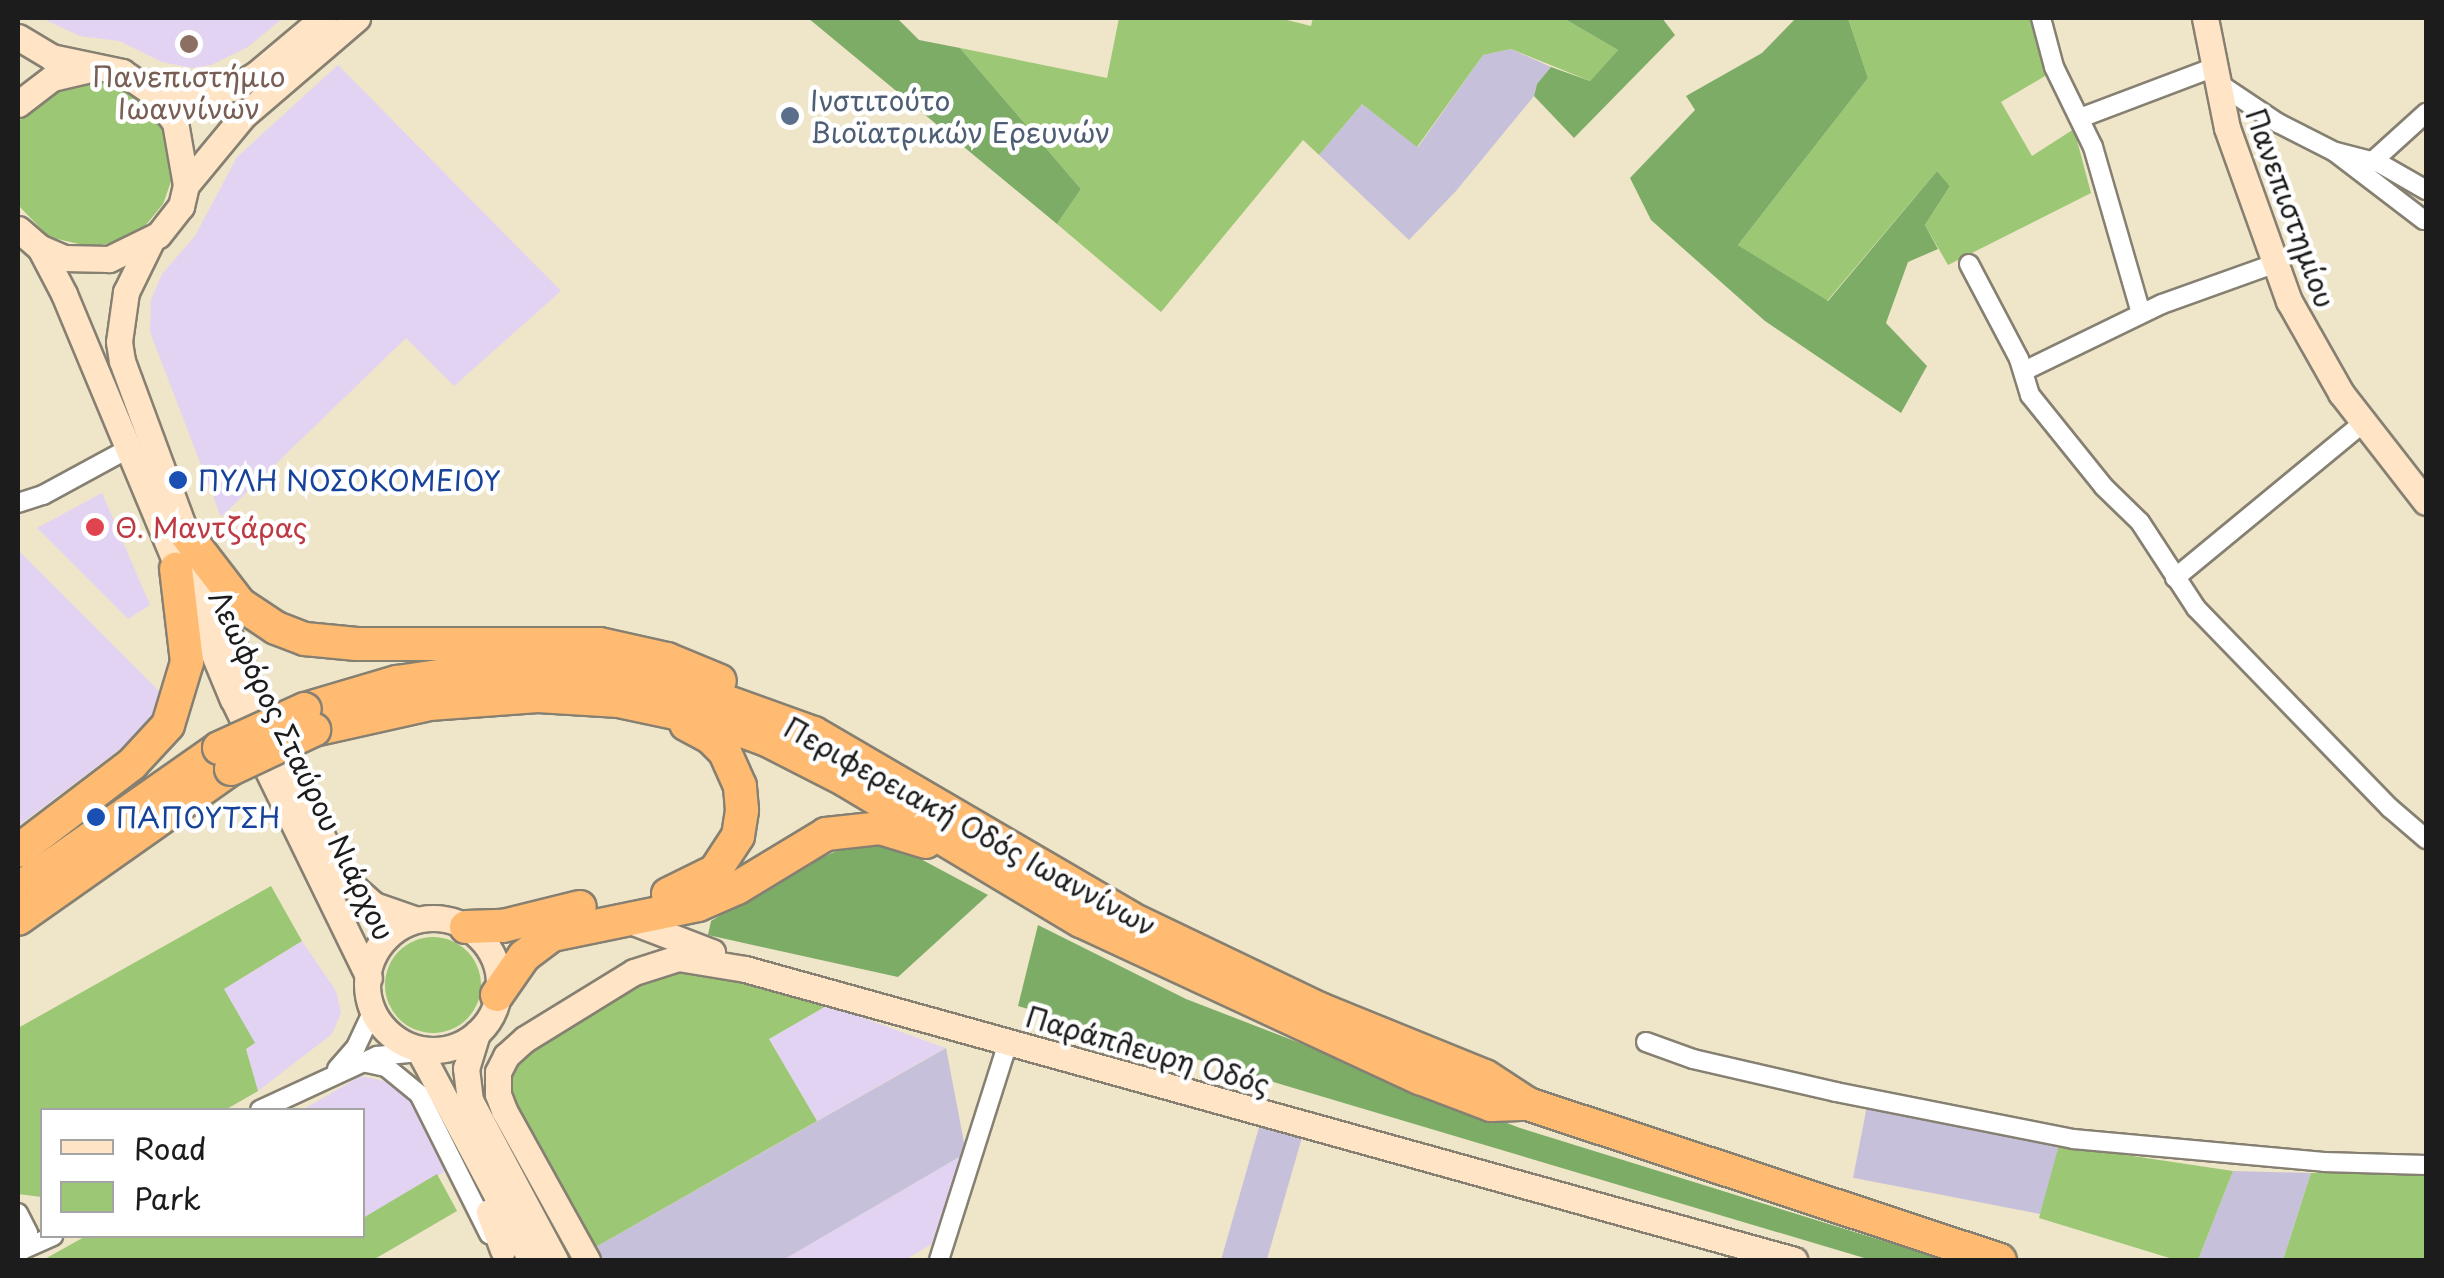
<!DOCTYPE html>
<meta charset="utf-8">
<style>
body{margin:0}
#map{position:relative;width:2444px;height:1278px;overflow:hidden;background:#efe5c9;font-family:"Playpen Sans",sans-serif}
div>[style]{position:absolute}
.built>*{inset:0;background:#e3d3f2}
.industrial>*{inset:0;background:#c6c0da;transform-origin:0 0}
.green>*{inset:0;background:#9cc774}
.round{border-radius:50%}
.forest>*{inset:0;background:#7dac66}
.roads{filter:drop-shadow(2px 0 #868072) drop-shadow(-2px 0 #868072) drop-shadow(0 2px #868072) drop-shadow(0 -2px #868072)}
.street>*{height:18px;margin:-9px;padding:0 9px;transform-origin:9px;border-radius:9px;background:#fff}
.secondary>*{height:25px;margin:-12.5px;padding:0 12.5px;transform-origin:12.5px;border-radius:12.5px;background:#ffe4c6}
.secondary>.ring{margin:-12.5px;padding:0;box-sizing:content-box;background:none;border:25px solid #ffe4c6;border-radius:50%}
.highway>*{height:32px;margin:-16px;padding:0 16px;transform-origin:16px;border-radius:16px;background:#ffbb71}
.bridges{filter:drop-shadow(2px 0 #868072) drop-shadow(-2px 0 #868072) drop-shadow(0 2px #868072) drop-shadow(0 -2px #868072)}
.highway-bridge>*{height:32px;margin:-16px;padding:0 16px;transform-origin:16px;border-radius:16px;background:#ffbb71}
.dots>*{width:28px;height:28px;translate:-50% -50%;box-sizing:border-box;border:5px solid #fff;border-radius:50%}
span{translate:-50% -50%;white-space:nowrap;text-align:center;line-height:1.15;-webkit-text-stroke:9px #fff;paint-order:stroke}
.education-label{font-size:28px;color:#785e54}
.service-label{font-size:28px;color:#4e5e75}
.left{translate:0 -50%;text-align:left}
.street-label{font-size:28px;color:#1c1c1c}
.transit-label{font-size:28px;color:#164399}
.health-label{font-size:28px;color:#be3a42}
.frame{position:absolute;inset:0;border:20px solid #1c1c1c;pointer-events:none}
.legend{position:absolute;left:40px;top:1108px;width:325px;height:130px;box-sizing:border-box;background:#fff;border:2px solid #a4a4a4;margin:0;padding:12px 18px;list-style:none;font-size:30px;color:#1c1c1c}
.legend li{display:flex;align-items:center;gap:20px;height:50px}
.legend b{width:50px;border:2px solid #a4a4a4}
</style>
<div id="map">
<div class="built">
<div style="clip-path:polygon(41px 18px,283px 18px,248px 47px,211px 65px,192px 68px,162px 62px,119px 41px,80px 36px)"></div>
<div style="clip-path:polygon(338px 65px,561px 291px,454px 386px,406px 338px,221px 517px,150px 332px,151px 300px,162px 274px,195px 236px,237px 157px)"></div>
<div style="clip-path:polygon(102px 493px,150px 605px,128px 619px,37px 528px)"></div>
<div style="clip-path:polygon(18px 550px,168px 700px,124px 746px,18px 826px)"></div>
<div style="clip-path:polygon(302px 941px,336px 991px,341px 1013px,332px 1034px,258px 1091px,246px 1049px,254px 1044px,224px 989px)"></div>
<div style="clip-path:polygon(828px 1005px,945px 1048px,817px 1121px,769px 1039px)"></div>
<div style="clip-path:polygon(361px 1076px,393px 1083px,408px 1095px,446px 1171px,363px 1218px,362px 1110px,302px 1110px)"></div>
<div style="clip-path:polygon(966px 1153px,937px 1241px,905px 1260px,783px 1260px)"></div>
</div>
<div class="industrial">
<div style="clip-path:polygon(1511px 49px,1551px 67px,1537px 84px,1534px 96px,1456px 191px,1409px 240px,1319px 155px,1362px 104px,1418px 147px,1483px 55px)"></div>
<div style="clip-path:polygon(946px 1048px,966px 1153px,783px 1260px,601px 1260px,594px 1248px)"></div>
<div style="left:1867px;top:1106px;width:196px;height:73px;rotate:11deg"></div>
<div style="left:1260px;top:1124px;width:44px;height:143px;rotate:16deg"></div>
<div style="clip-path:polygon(2233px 1171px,2311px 1173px,2283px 1260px,2198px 1260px)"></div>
</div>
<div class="green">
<div style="clip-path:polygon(1119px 18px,1279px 18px,1311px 26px,1313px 18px,1563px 18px,1618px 50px,1590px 81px,1511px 49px,1483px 55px,1417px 147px,1362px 104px,1319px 155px,1303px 140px,1161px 312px,1057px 224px,1081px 189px,960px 48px,1107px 78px)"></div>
<div style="clip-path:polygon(1848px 18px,2034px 18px,2045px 76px,2001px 102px,2032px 156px,2074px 129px,2091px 193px,1948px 265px,1925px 225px,1950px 186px,1937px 171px,1827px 301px,1738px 245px,1868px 78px)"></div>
<div style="clip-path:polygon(88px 80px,117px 84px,142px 98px,168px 133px,173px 176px,163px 204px,145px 226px,120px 241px,92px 247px,49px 237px,18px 205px,18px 122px,47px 92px)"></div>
<div style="clip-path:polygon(271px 886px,302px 941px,224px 989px,255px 1043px,246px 1049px,258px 1091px,225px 1110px,42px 1110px,42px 1197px,18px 1194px,18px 1028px)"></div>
<div class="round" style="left:385px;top:937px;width:96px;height:96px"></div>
<div style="clip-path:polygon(717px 971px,828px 1005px,769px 1039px,817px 1121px,594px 1248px,511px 1098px,508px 1081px,514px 1065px,634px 985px,658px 974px)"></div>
<div style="clip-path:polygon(2059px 1145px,2233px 1171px,2198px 1260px,2176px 1260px,2039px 1218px)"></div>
<div style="clip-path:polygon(2311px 1173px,2426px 1173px,2426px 1260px,2283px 1260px)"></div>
<div style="clip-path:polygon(437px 1174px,457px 1211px,373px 1260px,43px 1260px,86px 1236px,362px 1236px,363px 1218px)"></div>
</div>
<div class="forest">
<div style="clip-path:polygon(808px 18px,897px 18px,919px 40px,960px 48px,1081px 189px,1057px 224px)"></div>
<div style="clip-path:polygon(1563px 18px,1662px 18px,1675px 35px,1574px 138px,1534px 96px,1537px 84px,1551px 67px,1590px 81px,1618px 50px)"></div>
<div style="clip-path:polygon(1796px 18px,1848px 18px,1868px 78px,1738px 245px,1828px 301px,1937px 171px,1950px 186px,1925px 225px,1938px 249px,1908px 262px,1886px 323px,1927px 366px,1901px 413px,1765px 321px,1651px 220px,1630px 178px,1695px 110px,1686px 96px,1762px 53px)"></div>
<div style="clip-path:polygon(880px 845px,902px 849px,988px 895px,898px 977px,708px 935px,711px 921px,799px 868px,845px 847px)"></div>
<div style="clip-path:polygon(1038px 925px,1186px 999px,1520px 1128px,1945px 1260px,1871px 1260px,1018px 1006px)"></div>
</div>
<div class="roads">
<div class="street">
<div style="left:2041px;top:18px;width:51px;rotate:75.1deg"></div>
<div style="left:2054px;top:67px;width:89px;rotate:64deg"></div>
<div style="left:2093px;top:147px;width:173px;rotate:73.9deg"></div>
<div style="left:2215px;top:81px;width:76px;rotate:33.7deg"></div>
<div style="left:2278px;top:123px;width:64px;rotate:27deg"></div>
<div style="left:2335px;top:152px;width:112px;rotate:37.4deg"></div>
<div style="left:2080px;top:118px;width:141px;rotate:-20.7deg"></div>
<div style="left:2336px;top:152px;width:44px;rotate:14.3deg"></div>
<div style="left:2379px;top:163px;width:54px;rotate:29.9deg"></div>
<div style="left:2373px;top:161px;width:72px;rotate:-42.2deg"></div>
<div style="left:1969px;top:264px;width:107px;rotate:62.2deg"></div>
<div style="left:2019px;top:359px;width:38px;rotate:73deg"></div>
<div style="left:2030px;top:395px;width:118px;rotate:51.2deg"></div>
<div style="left:2104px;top:487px;width:50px;rotate:44.2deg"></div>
<div style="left:2140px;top:522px;width:103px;rotate:56.9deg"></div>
<div style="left:2196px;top:608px;width:279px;rotate:45.9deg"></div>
<div style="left:2390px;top:808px;width:48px;rotate:40.7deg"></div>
<div style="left:2024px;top:371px;width:153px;rotate:-25.9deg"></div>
<div style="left:2162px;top:304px;width:119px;rotate:-19.7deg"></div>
<div style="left:18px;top:503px;width:26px;rotate:-18deg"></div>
<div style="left:43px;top:495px;width:94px;rotate:-28.5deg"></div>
<div style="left:2175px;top:578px;width:244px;rotate:-39.5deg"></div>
<div style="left:1646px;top:1042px;width:50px;rotate:19.9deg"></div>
<div style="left:1693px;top:1059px;width:147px;rotate:13deg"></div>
<div style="left:1836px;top:1092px;width:242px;rotate:11.2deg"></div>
<div style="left:2073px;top:1139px;width:252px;rotate:5.2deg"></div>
<div style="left:2324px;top:1162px;width:102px;rotate:1.7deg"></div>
<div style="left:362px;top:1062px;width:25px;rotate:12deg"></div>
<div style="left:386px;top:1067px;width:43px;rotate:39.3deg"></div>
<div style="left:419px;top:1094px;width:157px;rotate:63.4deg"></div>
<div style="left:337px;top:1069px;width:29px;rotate:-49deg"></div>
<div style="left:356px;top:1047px;width:40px;rotate:-65deg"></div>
<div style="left:260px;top:1110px;width:129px;rotate:-24.8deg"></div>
<div style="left:377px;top:1056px;width:43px;rotate:-5.3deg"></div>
<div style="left:18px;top:1213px;width:22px;rotate:63deg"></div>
<div style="left:28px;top:1233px;width:26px;rotate:113deg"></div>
<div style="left:24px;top:1249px;width:32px;rotate:-24deg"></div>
<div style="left:939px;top:1260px;width:229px;rotate:-72.4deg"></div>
</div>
<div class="secondary">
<div style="left:2205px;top:18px;width:112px;rotate:78.7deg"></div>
<div style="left:2227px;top:128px;width:184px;rotate:70.3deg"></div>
<div style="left:2289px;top:301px;width:106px;rotate:60.5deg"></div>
<div style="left:2341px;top:393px;width:138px;rotate:52.1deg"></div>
<div style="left:18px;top:37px;width:39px;rotate:31deg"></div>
<div style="left:51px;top:57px;width:73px;rotate:11.9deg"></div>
<div style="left:122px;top:72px;width:32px;rotate:34deg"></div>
<div style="left:149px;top:90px;width:41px;rotate:50.9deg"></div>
<div style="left:175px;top:122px;width:64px;rotate:80.1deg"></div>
<div style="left:186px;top:185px;width:22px;rotate:103deg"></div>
<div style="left:181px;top:206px;width:37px;rotate:128deg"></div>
<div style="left:158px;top:235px;width:55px;rotate:153.9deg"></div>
<div style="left:109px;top:259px;width:45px;rotate:-178.7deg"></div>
<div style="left:64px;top:258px;width:26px;rotate:-157deg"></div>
<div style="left:40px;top:248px;width:29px;rotate:-139deg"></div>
<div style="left:149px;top:90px;width:36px;rotate:6deg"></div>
<div style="left:185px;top:94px;width:48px;rotate:-7.1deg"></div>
<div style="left:233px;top:88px;width:26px;rotate:-31deg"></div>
<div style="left:255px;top:75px;width:89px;rotate:-40deg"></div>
<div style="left:18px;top:104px;width:43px;rotate:-37.4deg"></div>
<div style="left:52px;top:78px;width:35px;rotate:-13deg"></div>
<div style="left:186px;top:185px;width:91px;rotate:-50.4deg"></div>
<div style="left:244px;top:115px;width:149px;rotate:-40.6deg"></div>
<div style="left:151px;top:241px;width:57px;rotate:116.1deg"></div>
<div style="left:126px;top:292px;width:50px;rotate:98deg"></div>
<div style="left:119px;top:342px;width:19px;rotate:81deg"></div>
<div style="left:122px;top:361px;width:184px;rotate:69.7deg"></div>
<div style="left:186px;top:534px;width:162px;rotate:66.8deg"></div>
<div style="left:250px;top:683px;width:213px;rotate:64.8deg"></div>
<div style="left:341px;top:876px;width:44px;rotate:41.3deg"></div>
<div style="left:374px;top:905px;width:42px;rotate:19.3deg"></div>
<div style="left:40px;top:248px;width:52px;rotate:62.4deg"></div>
<div style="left:64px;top:294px;width:439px;rotate:67.4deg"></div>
<div style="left:233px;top:699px;width:310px;rotate:64deg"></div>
<div class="ring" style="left:367px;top:918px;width:107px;height:107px"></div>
<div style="left:628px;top:920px;width:90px;rotate:20.9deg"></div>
<div style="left:477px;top:1033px;width:37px;rotate:107deg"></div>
<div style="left:466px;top:1068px;width:32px;rotate:83deg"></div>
<div style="left:470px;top:1100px;width:181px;rotate:62deg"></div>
<div style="left:420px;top:1052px;width:236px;rotate:61.9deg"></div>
<div style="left:489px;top:1212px;width:40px;rotate:69.8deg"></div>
<div style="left:587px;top:1260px;width:171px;rotate:-119deg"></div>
<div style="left:504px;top:1110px;width:17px;rotate:-111deg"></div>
<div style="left:498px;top:1094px;width:22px;rotate:-90deg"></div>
<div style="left:498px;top:1072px;width:18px;rotate:-63deg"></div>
<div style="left:506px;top:1056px;width:25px;rotate:-42deg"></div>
<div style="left:525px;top:1039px;width:128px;rotate:-31.6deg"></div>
<div style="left:634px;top:972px;width:46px;rotate:-17.7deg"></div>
<div style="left:678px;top:958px;width:68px;rotate:9.3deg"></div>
<div style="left:745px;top:969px;width:1089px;rotate:15.5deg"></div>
</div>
<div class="highway">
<div style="left:186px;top:534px;width:88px;rotate:52.4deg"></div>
<div style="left:240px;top:604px;width:43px;rotate:33.7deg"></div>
<div style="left:276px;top:628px;width:31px;rotate:21deg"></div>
<div style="left:305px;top:639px;width:52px;rotate:5.5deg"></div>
<div style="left:357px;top:644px;width:242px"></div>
<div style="left:599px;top:644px;width:70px;rotate:12.4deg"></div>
<div style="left:667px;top:659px;width:57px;rotate:22.5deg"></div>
<div style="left:305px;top:709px;width:96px;rotate:-16.4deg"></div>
<div style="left:397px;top:682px;width:83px;rotate:-8.3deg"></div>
<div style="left:479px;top:670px;width:123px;rotate:1.4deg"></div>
<div style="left:602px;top:673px;width:100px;rotate:11deg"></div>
<div style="left:700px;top:692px;width:121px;rotate:19.8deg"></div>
<div style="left:814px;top:733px;width:366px;rotate:30.3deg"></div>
<div style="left:1130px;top:918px;width:211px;rotate:25.6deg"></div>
<div style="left:1320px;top:1009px;width:178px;rotate:22.1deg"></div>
<div style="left:1485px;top:1076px;width:51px;rotate:33.1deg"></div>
<div style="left:314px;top:730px;width:118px;rotate:-12.7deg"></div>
<div style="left:429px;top:704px;width:109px;rotate:-4.2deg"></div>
<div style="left:538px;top:696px;width:81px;rotate:3.5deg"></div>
<div style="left:619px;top:701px;width:101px;rotate:12deg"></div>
<div style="left:718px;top:722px;width:52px;rotate:20.2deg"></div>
<div style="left:767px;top:740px;width:88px;rotate:27.1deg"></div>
<div style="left:845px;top:780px;width:275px;rotate:30.9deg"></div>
<div style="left:1081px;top:921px;width:374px;rotate:24.9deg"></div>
<div style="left:1420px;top:1078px;width:76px;rotate:20.8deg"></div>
<div style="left:1491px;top:1105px;width:37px;rotate:-2deg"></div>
<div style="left:1528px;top:1104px;width:497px;rotate:18.3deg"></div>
<div style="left:18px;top:851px;width:143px;rotate:-37.3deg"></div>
<div style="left:132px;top:764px;width:53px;rotate:-47.3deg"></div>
<div style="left:168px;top:725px;width:66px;rotate:-73.2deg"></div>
<div style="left:187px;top:662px;width:94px;rotate:-96.7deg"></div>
<div style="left:18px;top:889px;width:246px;rotate:-35deg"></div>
<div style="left:668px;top:894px;width:52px;rotate:-26.1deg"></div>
<div style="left:715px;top:871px;width:42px;rotate:-56.7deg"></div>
<div style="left:738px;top:836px;width:26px;rotate:-81deg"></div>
<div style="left:742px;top:810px;width:24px;rotate:-95deg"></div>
<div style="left:740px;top:786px;width:37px;rotate:-114deg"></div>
<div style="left:725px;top:752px;width:21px;rotate:-135deg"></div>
<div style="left:710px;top:737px;width:27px;rotate:-152deg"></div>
<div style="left:18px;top:919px;width:261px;rotate:-35.2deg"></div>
<div style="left:466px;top:927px;width:37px;rotate:-2deg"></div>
<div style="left:503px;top:926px;width:79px;rotate:-13.9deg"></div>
<div style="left:497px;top:995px;width:47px;rotate:-55.3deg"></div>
<div style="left:524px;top:956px;width:35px;rotate:-37deg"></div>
<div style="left:552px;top:935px;width:149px;rotate:-11.6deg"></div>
<div style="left:698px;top:905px;width:43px;rotate:-23.6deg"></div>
<div style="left:737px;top:888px;width:104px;rotate:-31.2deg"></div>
<div style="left:826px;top:834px;width:54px;rotate:-6.3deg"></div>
<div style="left:880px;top:828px;width:48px;rotate:16.9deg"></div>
</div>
</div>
<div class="bridges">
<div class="highway-bridge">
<div style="left:219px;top:748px;width:94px;rotate:-24.4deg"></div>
<div style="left:231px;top:769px;width:92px;rotate:-25.2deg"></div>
</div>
</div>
<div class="dots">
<div style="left:189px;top:44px;background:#8d6e63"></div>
<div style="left:790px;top:116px;background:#5c6f8a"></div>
<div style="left:178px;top:480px;background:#1a4fb4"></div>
<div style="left:95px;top:527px;background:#e0444e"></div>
<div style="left:96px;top:817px;background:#1a4fb4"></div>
</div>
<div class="education-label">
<span style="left:189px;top:92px">Πανεπιστήμιο<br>Ιωαννίνων</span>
</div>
<div class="service-label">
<span class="left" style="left:810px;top:116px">Ινστιτούτο<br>Βιοϊατρικών Ερευνών</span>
</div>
<div class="street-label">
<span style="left:2291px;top:208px;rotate:70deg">Πανεπιστημίου</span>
<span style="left:302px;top:765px;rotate:64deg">Λεωφόρος Σταύρου Νιάρχου</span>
<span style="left:970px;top:826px;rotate:29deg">Περιφερειακή Οδός Ιωαννίνων</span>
<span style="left:1148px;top:1050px;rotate:16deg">Παράπλευρη Οδός</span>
</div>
<div class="transit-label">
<span class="left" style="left:198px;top:480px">ΠΥΛΗ ΝΟΣΟΚΟΜΕΙΟΥ</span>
<span class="left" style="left:116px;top:817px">ΠΑΠΟΥΤΣΗ</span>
</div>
<div class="health-label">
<span class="left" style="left:115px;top:527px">Θ. Μαντζάρας</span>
</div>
<div class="frame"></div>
<ul class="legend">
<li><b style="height:12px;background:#ffe4c6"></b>Road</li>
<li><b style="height:28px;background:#9cc774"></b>Park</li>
</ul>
</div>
